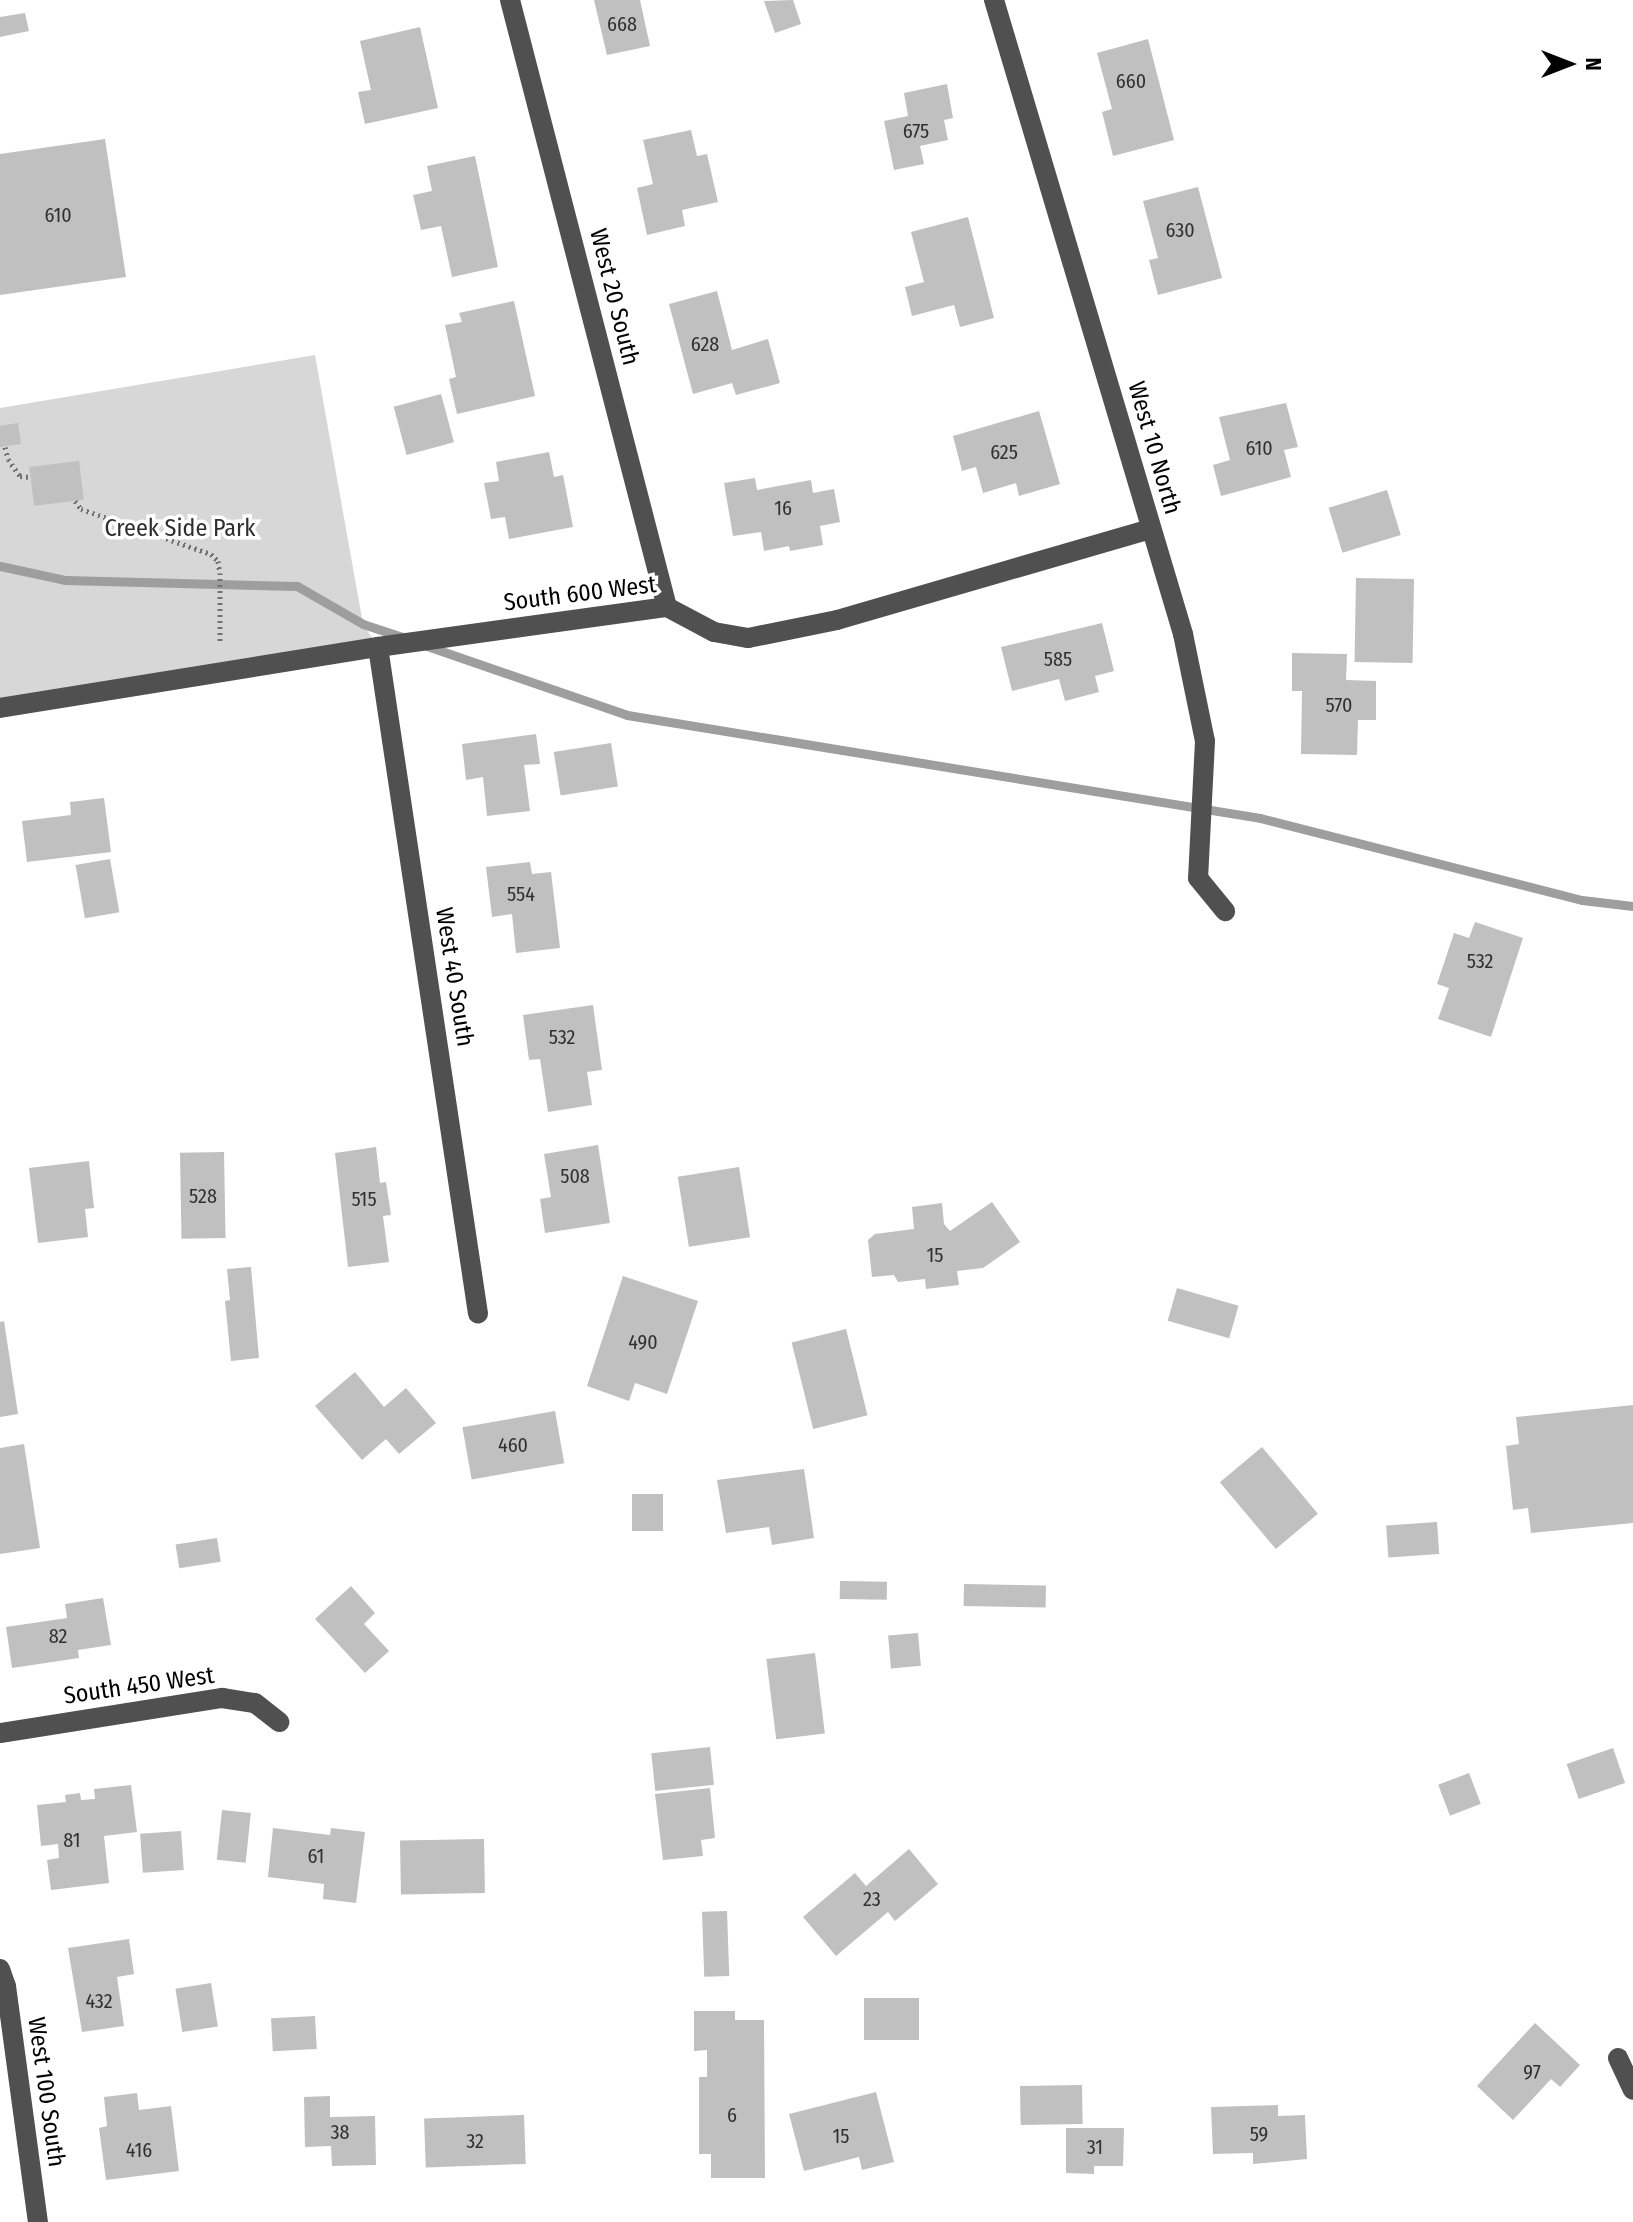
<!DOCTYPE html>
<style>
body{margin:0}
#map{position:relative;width:1633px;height:2222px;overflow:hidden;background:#fff;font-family:"Fira Sans Condensed",sans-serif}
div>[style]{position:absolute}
.green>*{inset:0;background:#d7d7d7}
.stream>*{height:9px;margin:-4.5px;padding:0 4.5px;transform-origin:4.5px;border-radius:4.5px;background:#9e9e9e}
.building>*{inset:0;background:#c0c0c0;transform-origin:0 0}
.path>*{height:5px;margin-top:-2.5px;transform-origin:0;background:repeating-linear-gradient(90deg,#727272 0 2px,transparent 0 6px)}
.minor>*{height:20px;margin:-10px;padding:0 10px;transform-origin:10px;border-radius:10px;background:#505050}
span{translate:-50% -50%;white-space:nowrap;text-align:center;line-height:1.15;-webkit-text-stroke:7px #fff;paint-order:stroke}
.number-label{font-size:20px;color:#303030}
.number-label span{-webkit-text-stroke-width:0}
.street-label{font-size:24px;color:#000}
.park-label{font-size:24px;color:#2e2e2e}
.north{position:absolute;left:1529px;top:24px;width:80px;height:80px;-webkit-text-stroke:6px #fff;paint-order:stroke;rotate:90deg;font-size:22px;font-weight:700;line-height:32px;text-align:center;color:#000}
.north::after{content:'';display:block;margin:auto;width:28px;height:36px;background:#000;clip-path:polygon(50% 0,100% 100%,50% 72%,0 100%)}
</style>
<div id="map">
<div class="green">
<div style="clip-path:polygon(315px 355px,363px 624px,378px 647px,0 708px,0 408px)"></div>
</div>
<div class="stream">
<div style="left:0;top:566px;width:66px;rotate:12.2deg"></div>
<div style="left:65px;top:580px;width:232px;rotate:1.5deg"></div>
<div style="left:297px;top:586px;width:76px;rotate:29.9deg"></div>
<div style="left:363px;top:624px;width:44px;rotate:18.4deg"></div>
<div style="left:427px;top:646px;width:212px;rotate:19deg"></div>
<div style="left:627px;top:715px;width:641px;rotate:9.24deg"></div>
<div style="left:1260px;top:818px;width:332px;rotate:14.3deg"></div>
<div style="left:1582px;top:900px;width:51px;rotate:6.7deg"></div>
</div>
<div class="building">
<div style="clip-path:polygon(594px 0,640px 0,650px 46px,607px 55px)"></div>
<div style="clip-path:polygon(793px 0,801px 24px,775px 33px,764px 1px)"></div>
<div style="clip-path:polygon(25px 13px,29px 31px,0 37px,0 17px)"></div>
<div style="clip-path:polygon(420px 27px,438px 108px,365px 124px,358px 92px,371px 90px,360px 41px)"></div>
<div style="clip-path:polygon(1148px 39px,1174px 140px,1113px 156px,1102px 112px,1112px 109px,1097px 53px)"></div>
<div style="clip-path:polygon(947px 84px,953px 118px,944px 120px,948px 140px,920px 146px,924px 164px,894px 170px,884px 121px,908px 116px,904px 93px)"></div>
<div style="clip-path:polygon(691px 130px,697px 156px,707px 154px,718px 202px,682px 210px,685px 226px,647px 235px,637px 188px,653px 184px,643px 140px)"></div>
<div style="clip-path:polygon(105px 139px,126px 277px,0 295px,0 154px)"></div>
<div style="clip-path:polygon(475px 156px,498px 267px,452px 277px,441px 226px,421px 230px,413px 195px,432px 191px,427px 166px)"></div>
<div style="clip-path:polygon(1198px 187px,1222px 278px,1158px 295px,1149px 260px,1158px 258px,1143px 201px)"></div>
<div style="clip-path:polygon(968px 217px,994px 318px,960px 327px,954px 305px,912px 316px,905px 287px,924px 282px,911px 232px)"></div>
<div style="clip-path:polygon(717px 291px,732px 350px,768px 339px,780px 383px,736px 395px,732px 383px,693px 394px,669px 304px)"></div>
<div style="clip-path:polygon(514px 301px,535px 396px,457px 414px,449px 379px,456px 377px,445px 325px,462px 322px,459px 313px)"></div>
<div style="left:441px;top:394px;width:50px;height:49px;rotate:75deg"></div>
<div style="clip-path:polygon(1286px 403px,1298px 447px,1284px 450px,1291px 477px,1221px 496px,1213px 465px,1230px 460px,1219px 417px)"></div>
<div style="clip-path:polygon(1039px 411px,1060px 484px,1019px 496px,1016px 483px,983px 493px,976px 467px,962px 471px,953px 436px)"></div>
<div style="clip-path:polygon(18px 423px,21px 444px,0 447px,0 426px)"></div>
<div style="clip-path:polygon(549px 452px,554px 477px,563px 475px,573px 527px,509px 539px,505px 517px,491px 519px,484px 483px,499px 481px,496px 462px)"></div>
<div style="left:79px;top:461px;width:39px;height:50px;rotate:83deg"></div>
<div style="clip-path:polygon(755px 478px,757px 490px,811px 480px,813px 493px,834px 489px,840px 522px,820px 526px,823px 545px,790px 551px,789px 546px,764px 551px,761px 532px,733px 536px,724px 483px)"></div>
<div style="left:1387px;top:490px;width:47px;height:61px;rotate:73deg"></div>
<div style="left:1356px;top:578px;width:58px;height:84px;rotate:1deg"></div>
<div style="clip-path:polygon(1102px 623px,1114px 671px,1095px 676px,1099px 692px,1065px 701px,1059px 679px,1012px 691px,1001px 647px)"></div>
<div style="clip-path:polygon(1292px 653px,1347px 654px,1346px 680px,1376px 681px,1376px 720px,1358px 720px,1357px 755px,1301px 754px,1302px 691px,1292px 691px)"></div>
<div style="clip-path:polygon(536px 734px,540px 764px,524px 765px,530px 811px,487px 816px,483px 777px,466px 780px,462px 744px)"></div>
<div style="left:611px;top:743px;width:44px;height:58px;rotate:81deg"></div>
<div style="clip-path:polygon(104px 798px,111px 852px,27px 862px,22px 821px,71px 815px,70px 802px)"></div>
<div style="left:110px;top:859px;width:54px;height:35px;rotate:80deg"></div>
<div style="clip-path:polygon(530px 862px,532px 874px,551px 872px,560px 948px,516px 953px,512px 914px,492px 917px,486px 867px)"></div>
<div style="clip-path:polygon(1475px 922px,1523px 938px,1491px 1037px,1438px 1019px,1449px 988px,1437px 984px,1454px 933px,1469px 938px)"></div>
<div style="clip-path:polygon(593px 1005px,602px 1070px,587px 1072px,592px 1105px,548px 1112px,540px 1059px,529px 1060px,523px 1015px)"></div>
<div style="clip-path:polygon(598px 1145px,610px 1223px,545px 1233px,540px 1199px,551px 1197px,544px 1154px)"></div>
<div style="clip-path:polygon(376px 1147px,380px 1183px,386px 1182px,391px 1215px,383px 1216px,389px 1262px,348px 1267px,335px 1153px)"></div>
<div style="left:224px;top:1152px;width:86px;height:44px;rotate:89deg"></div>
<div style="clip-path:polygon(89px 1161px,94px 1208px,85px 1209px,88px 1237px,38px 1243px,29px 1168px)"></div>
<div style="left:739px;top:1167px;width:71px;height:62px;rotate:81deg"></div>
<div style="clip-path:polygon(992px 1202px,1020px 1242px,983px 1268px,957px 1271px,959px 1285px,926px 1289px,925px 1279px,898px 1282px,894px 1275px,872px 1277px,868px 1240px,875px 1234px,914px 1229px,912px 1207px,942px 1203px,944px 1224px,950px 1231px)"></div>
<div style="clip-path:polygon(251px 1267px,259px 1358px,231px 1361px,225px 1301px,230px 1300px,227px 1269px)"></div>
<div style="clip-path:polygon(623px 1276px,698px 1301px,667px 1394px,635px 1383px,629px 1401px,587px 1386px)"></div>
<div style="left:1177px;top:1288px;width:64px;height:34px;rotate:16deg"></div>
<div style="clip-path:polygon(4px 1321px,18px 1414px,0 1417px,0 1322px)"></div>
<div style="left:846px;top:1329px;width:89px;height:56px;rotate:76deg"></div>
<div style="clip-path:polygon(355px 1372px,384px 1407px,406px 1388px,436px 1423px,399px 1454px,386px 1439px,362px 1460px,315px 1406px)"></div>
<div style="clip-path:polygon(1633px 1405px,1633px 1523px,1531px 1533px,1528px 1508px,1513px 1510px,1506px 1446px,1519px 1444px,1516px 1417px)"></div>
<div style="left:555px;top:1411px;width:53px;height:94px;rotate:80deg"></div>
<div style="clip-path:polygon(24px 1444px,40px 1548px,0 1554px,0 1448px)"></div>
<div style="left:1262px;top:1447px;width:87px;height:55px;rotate:50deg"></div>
<div style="clip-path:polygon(804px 1469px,814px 1538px,772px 1545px,769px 1527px,726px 1533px,717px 1480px)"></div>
<div style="left:632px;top:1494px;width:31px;height:37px"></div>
<div style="left:1437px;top:1522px;width:32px;height:51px;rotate:86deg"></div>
<div style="left:217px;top:1538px;width:24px;height:42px;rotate:81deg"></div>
<div style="left:840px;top:1581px;width:47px;height:18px;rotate:1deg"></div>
<div style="left:964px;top:1584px;width:82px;height:22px;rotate:1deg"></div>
<div style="clip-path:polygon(351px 1586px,375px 1613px,364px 1624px,389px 1651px,365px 1673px,315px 1619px)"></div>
<div style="clip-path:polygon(103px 1598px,111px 1645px,78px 1650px,79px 1658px,12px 1668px,6px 1627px,67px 1618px,65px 1604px)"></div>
<div style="left:918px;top:1633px;width:33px;height:30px;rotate:85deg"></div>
<div style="left:815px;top:1653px;width:81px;height:49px;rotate:83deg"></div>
<div style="left:710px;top:1747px;width:38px;height:59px;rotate:84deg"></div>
<div style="left:1613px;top:1748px;width:37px;height:49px;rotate:71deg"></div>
<div style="left:1469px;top:1773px;width:33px;height:33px;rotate:69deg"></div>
<div style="clip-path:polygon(131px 1785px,137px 1832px,104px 1836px,109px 1883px,51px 1890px,47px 1860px,59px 1858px,58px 1844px,41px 1846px,37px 1805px,66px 1802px,65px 1795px,80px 1793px,81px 1800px,95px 1799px,94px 1789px)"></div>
<div style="clip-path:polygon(710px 1788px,715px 1838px,701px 1840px,703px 1856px,663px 1860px,655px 1794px)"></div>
<div style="left:222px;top:1810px;width:29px;height:50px;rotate:6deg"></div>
<div style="clip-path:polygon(273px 1828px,330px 1835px,331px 1828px,365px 1832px,356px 1903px,323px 1899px,324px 1884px,268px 1877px)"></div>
<div style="left:181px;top:1831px;width:39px;height:41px;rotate:86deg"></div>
<div style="left:484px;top:1839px;width:54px;height:84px;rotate:89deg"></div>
<div style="clip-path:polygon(909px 1849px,938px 1884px,895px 1921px,888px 1912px,836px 1956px,803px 1917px,855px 1873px,866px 1886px)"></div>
<div style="left:727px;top:1911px;width:65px;height:25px;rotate:88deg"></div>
<div style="clip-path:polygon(129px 1939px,134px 1974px,117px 1977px,124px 2026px,82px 2032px,68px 1948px)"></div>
<div style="left:211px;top:1983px;width:44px;height:36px;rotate:81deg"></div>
<div style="left:919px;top:1998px;width:42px;height:55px;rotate:90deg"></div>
<div style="clip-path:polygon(694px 2011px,735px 2011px,735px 2020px,764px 2020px,765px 2178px,711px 2178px,711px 2154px,699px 2154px,699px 2077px,707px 2077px,707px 2050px,694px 2051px)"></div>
<div style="left:315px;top:2016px;width:33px;height:44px;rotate:87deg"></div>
<div style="clip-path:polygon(1535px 2023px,1580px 2065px,1560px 2087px,1551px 2079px,1513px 2120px,1477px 2086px)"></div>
<div style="left:1082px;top:2085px;width:39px;height:62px;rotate:89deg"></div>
<div style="clip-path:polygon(876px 2092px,894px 2162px,862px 2170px,859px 2157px,804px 2171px,789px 2114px)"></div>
<div style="clip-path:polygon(137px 2093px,139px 2110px,171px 2106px,179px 2171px,106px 2180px,99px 2128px,107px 2126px,104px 2097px)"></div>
<div style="clip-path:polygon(330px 2096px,330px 2117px,375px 2116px,376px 2165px,332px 2166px,331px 2146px,305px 2147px,304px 2097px)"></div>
<div style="clip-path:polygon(1278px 2105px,1278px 2116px,1305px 2115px,1307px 2159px,1253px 2164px,1253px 2153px,1213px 2154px,1211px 2107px)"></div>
<div style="left:524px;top:2115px;width:49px;height:100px;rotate:88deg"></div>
<div style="clip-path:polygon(1066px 2128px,1124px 2128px,1123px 2166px,1094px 2166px,1094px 2174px,1066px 2173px)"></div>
</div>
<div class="path">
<div style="left:5px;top:447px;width:12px;rotate:76deg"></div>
<div style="left:8px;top:459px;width:21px;rotate:55deg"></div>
<div style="left:20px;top:476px;width:10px;rotate:6deg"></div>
<div style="left:75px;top:501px;width:10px;rotate:53deg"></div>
<div style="left:81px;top:509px;width:138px;rotate:19.1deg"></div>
<div style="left:211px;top:554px;width:10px;rotate:45deg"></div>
<div style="left:218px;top:561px;width:12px;rotate:81deg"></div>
<div style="left:220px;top:573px;width:71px;rotate:90deg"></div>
</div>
<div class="minor">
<div style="left:510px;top:0;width:627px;rotate:75.5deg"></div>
<div style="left:994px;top:0;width:662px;rotate:73.4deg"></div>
<div style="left:1183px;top:634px;width:109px;rotate:78.4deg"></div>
<div style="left:1205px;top:741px;width:137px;rotate:92.9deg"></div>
<div style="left:1198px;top:878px;width:43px;rotate:50.7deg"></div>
<div style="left:378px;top:647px;width:674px;rotate:81.47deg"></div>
<div style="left:0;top:708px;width:383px;rotate:-9.2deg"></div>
<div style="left:378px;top:647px;width:292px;rotate:-7.9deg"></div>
<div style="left:667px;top:607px;width:53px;rotate:28deg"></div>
<div style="left:714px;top:632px;width:35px;rotate:10deg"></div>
<div style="left:748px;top:638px;width:91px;rotate:-11.4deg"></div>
<div style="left:837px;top:620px;width:326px;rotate:-16.2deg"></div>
<div style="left:0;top:1733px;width:225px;rotate:-9deg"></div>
<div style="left:222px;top:1698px;width:33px;rotate:9deg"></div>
<div style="left:255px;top:1703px;width:31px;rotate:38deg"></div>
<div style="left:0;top:1969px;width:18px;rotate:71deg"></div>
<div style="left:6px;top:1986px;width:238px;rotate:82.3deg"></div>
<div style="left:1618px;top:2058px;width:35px;rotate:65deg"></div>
</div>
<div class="number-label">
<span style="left:622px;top:24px">668</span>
<span style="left:1131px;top:81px">660</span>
<span style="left:916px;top:131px">675</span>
<span style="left:58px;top:215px">610</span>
<span style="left:1180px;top:230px">630</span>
<span style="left:705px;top:344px">628</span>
<span style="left:1259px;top:448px">610</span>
<span style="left:1004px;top:452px">625</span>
<span style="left:783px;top:508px">16</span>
<span style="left:1058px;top:659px">585</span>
<span style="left:1339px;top:705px">570</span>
<span style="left:521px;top:894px">554</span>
<span style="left:1480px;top:961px">532</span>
<span style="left:562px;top:1037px">532</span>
<span style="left:575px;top:1176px">508</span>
<span style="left:203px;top:1196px">528</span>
<span style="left:364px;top:1199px">515</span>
<span style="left:935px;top:1255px">15</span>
<span style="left:643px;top:1342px">490</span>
<span style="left:513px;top:1445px">460</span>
<span style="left:58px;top:1636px">82</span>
<span style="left:72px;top:1840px">81</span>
<span style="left:316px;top:1856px">61</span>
<span style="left:872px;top:1899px">23</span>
<span style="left:99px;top:2001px">432</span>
<span style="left:1532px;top:2072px">97</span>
<span style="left:732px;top:2115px">6</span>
<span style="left:340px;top:2132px">38</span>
<span style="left:1259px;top:2134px">59</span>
<span style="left:841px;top:2136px">15</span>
<span style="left:475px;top:2141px">32</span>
<span style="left:1095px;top:2147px">31</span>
<span style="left:139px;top:2150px">416</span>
</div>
<div class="street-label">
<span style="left:614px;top:297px;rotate:76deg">West 20 South</span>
<span style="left:1154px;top:448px;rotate:74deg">West 10 North</span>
<span style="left:580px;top:594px;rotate:-7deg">South 600 West</span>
<span style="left:454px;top:977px;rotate:81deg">West 40 South</span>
<span style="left:139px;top:1686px;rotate:-8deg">South 450 West</span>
<span style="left:46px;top:2092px;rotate:82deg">West 100 South</span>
</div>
<div class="park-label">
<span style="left:180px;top:529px">Creek Side Park</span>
</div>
<div class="north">N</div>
</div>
